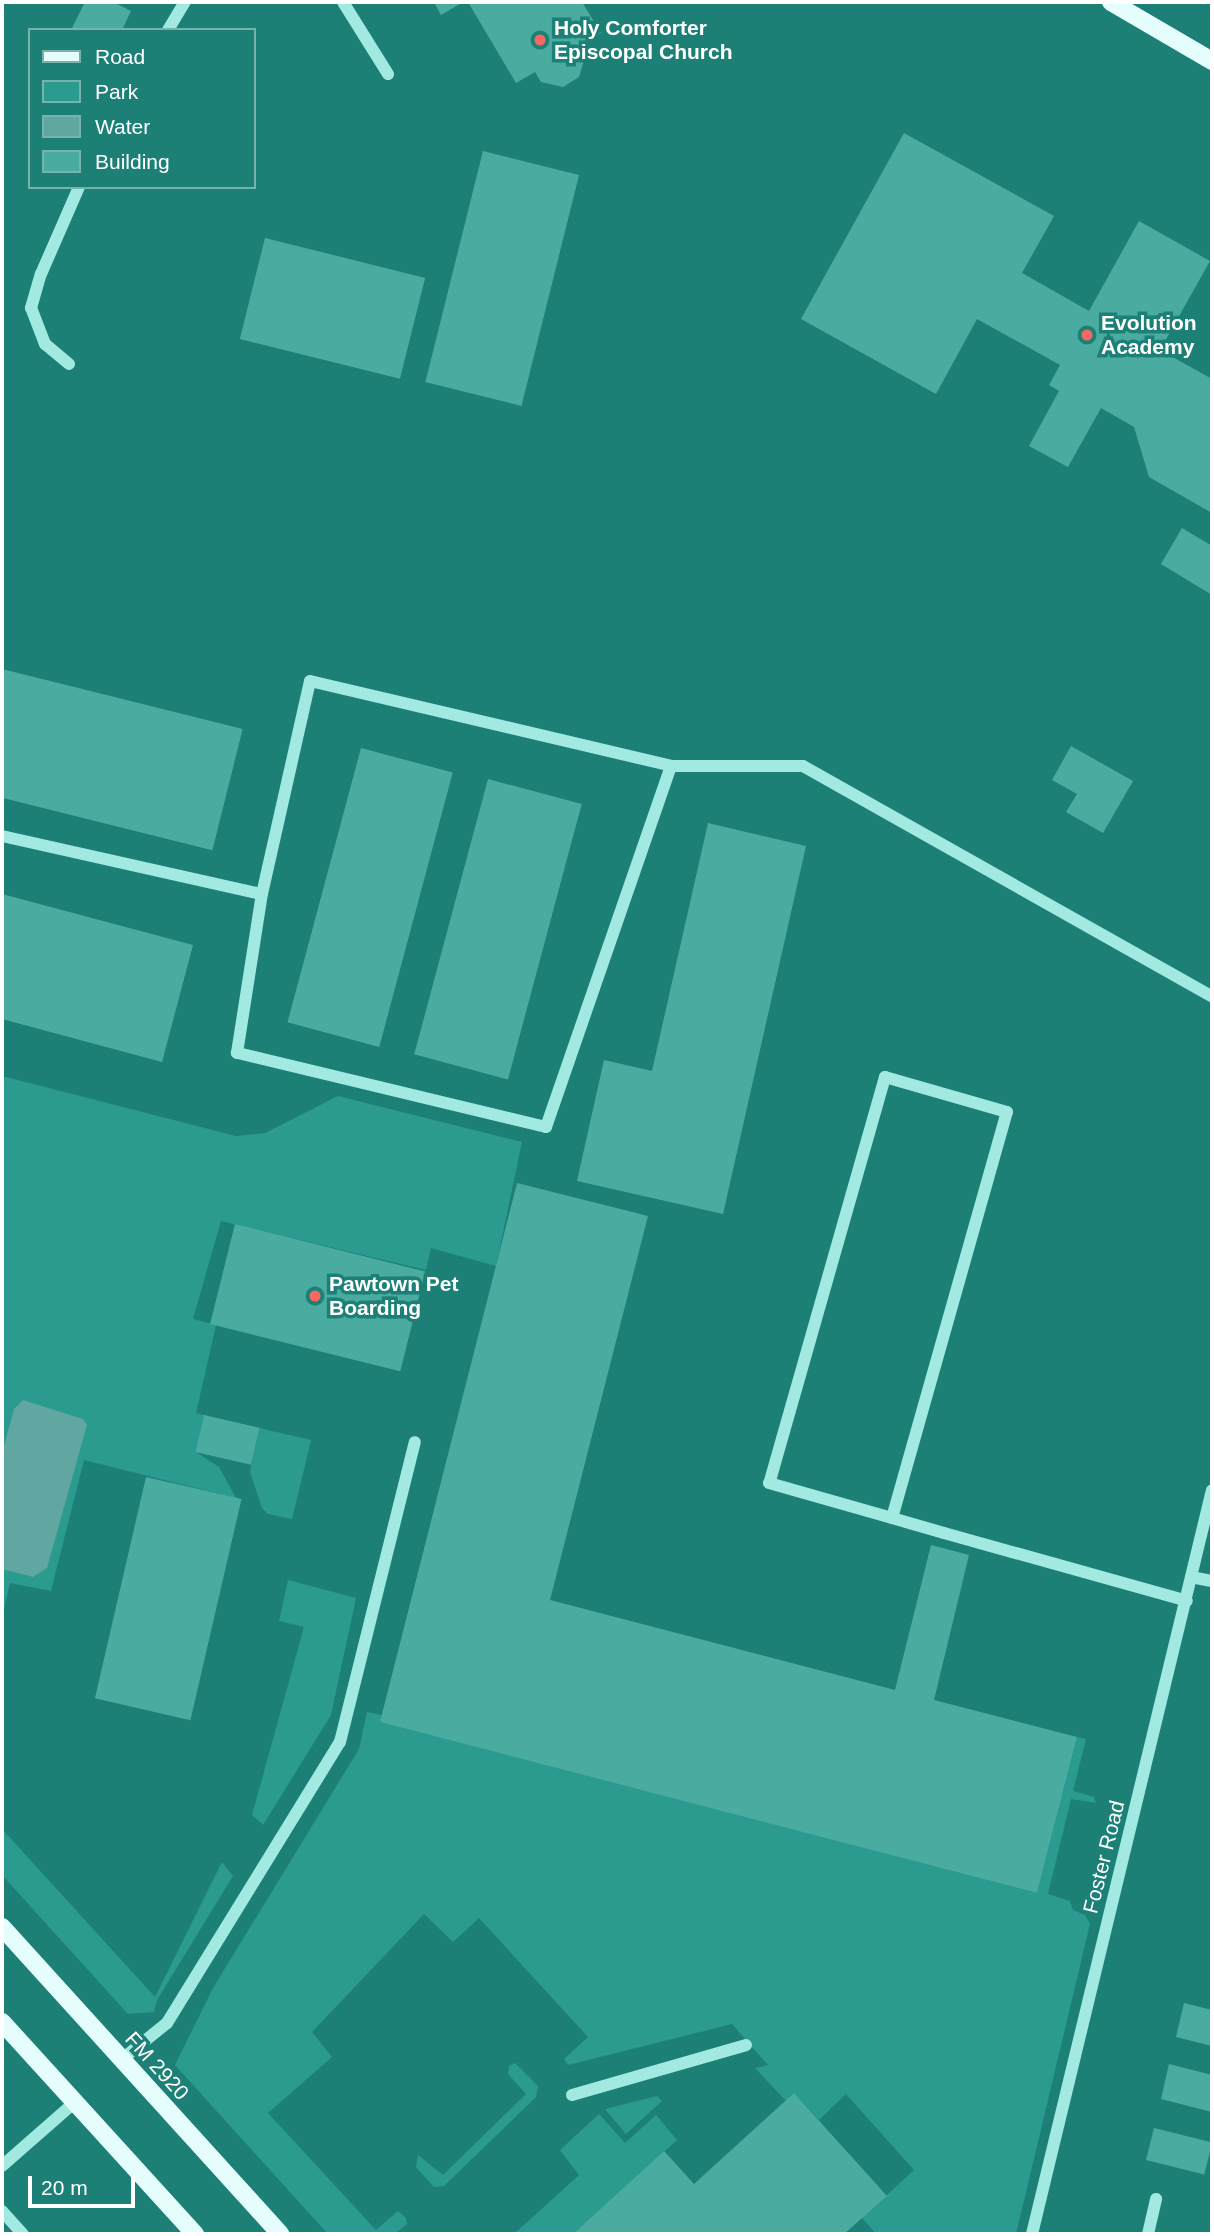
<!DOCTYPE html>
<style>
body{margin:0}
#map{position:relative;width:1214px;height:2236px;overflow:hidden;background:#1d8077;font-family:Arial,sans-serif}
div>[style]{position:absolute}
.green>*{inset:0;background:#2a9b8e}
.water>*{inset:0;background:#5fa7a0}
.building>*{inset:0;background:#4aaca1;transform-origin:0 0}
.minor>*{height:12px;margin:-6px;padding:0 6px;transform-origin:6px;border-radius:6px;background:#a2e9e1}
.major>*{height:18px;margin:-9px;padding:0 9px;transform-origin:9px;border-radius:9px;background:#e5fefd}
.dots>*{width:19px;height:19px;translate:-50% -50%;box-sizing:border-box;border:4px solid #1d8077;border-radius:50%}
span{translate:-50% -50%;white-space:nowrap;text-align:center;line-height:1.15;-webkit-text-stroke:7px #1d8077;paint-order:stroke}
.poi-label{font-size:21px;color:#fff;font-weight:700}
.left{translate:0 -50%;text-align:left}
.street-label{font-size:21px;color:#fff}
.frame{position:absolute;inset:0;border:4px solid #fff;pointer-events:none}
.legend{position:absolute;left:28px;top:28px;width:228px;height:161px;box-sizing:border-box;background:#1d8077;border:2px solid #77b3ad;margin:0;padding:9px 12px;list-style:none;font-size:21px;color:#fff}
.legend li{display:flex;align-items:center;gap:14px;height:35px}
.legend b{width:35px;border:2px solid #77b3ad}
.scale{position:absolute;left:28px;top:2176px;width:107px;height:32px;box-sizing:border-box;border:4px solid #fff;border-top:0;padding-left:9px;font-size:21px;line-height:24px;white-space:nowrap;color:#fff;-webkit-text-stroke:5px #1d8077;paint-order:stroke}
</style>
<div id="map">
<div class="green">
<div style="clip-path:polygon(2px 1076px,236px 1136px,265px 1133px,338px 1096px,522px 1142px,496px 1266px,431px 1248px,426px 1270px,221px 1221px,193px 1319px,216px 1325px,196px 1413px,204px 1415px,196px 1452px,219px 1467px,236px 1498px,84px 1460px,51px 1591px,10px 1583px,2px 1617px)"></div>
<div style="clip-path:polygon(259px 1428px,311px 1440px,292px 1519px,268px 1514px,262px 1508px,250px 1472px)"></div>
<div style="clip-path:polygon(288px 1580px,356px 1598px,331px 1715px,263px 1825px,252px 1815px,304px 1627px,279px 1621px)"></div>
<div style="clip-path:polygon(367px 1712px,382px 1715px,381px 1722px,1037px 1893px,1077px 1737px,1086px 1739px,1073px 1791px,1094px 1797px,1096px 1803px,1071px 1799px,1048px 1894px,1070px 1901px,1073px 1910px,1085px 1915px,1090px 1924px,1016px 2234px,876px 2234px,862px 2218px,914px 2170px,846px 2094px,819px 2120px,794px 2093px,786px 2101px,755px 2068px,768px 2065px,732px 2024px,568px 2065px,564px 2059px,588px 2037px,479px 1918px,453px 1942px,424px 1914px,312px 2032px,332px 2057px,268px 2113px,376px 2230px,398px 2211px,406px 2218px,407px 2224px,395px 2234px,328px 2234px,175px 2065px,213px 1988px,359px 1749px)"></div>
<div style="clip-path:polygon(2px 1829px,155px 1997px,222px 1862px,233px 1876px,157px 2000px,154px 2012px,128px 2014px,2px 1875px)"></div>
<div style="clip-path:polygon(515px 2063px,538px 2086px,536px 2097px,444px 2186px,434px 2187px,416px 2167px,418px 2155px,443px 2175px,526px 2094px,508px 2074px,509px 2066px)"></div>
<div style="clip-path:polygon(657px 2096px,662px 2101px,626px 2134px,605px 2109px)"></div>
<div style="clip-path:polygon(599px 2114px,625px 2143px,656px 2115px,677px 2140px,573px 2234px,514px 2234px,579px 2175px,560px 2150px)"></div>
</div>
<div class="water">
<div style="clip-path:polygon(23px 1400px,83px 1419px,87px 1425px,47px 1568px,33px 1577px,2px 1569px,2px 1453px,14px 1409px)"></div>
</div>
<div class="building">
<div style="clip-path:polygon(85px 2px,113px 2px,131px 11px,122px 30px,71px 30px)"></div>
<div style="clip-path:polygon(434px 2px,463px 2px,441px 15px)"></div>
<div style="clip-path:polygon(468px 2px,582px 2px,601px 33px,579px 47px,585px 57px,579px 77px,563px 87px,541px 82px,535px 72px,516px 83px)"></div>
<div style="clip-path:polygon(904px 133px,1054px 216px,1022px 273px,1089px 311px,1139px 221px,1210px 261px,1160px 350px,1212px 379px,1212px 513px,1149px 477px,1134px 427px,1101px 408px,1068px 467px,1029px 446px,1059px 391px,1049px 385px,1060px 365px,977px 319px,936px 394px,801px 319px)"></div>
<div style="left:483px;top:151px;width:99px;height:238px;rotate:14deg"></div>
<div style="left:265px;top:238px;width:165px;height:104px;rotate:14deg"></div>
<div style="clip-path:polygon(1182px 528px,1212px 546px,1212px 595px,1161px 564px)"></div>
<div style="left:2px;top:669px;width:248px;height:125px;rotate:14deg"></div>
<div style="clip-path:polygon(1071px 746px,1133px 781px,1103px 833px,1066px 812px,1077px 794px,1052px 780px)"></div>
<div style="left:361px;top:748px;width:95px;height:284px;rotate:15deg"></div>
<div style="left:488px;top:779px;width:97px;height:285px;rotate:15deg"></div>
<div style="clip-path:polygon(708px 823px,806px 846px,723px 1214px,577px 1181px,604px 1060px,652px 1071px)"></div>
<div style="clip-path:polygon(2px 894px,193px 945px,162px 1062px,2px 1019px)"></div>
<div style="clip-path:polygon(517px 1183px,648px 1216px,550px 1600px,895px 1690px,931px 1545px,969px 1555px,934px 1700px,1077px 1737px,1037px 1893px,380px 1722px)"></div>
<div style="left:235px;top:1224px;width:196px;height:103px;rotate:14deg"></div>
<div style="left:204px;top:1415px;width:57px;height:38px;rotate:13deg"></div>
<div style="left:146px;top:1477px;width:98px;height:227px;rotate:13deg"></div>
<div style="clip-path:polygon(1184px 2003px,1212px 2010px,1212px 2046px,1176px 2037px)"></div>
<div style="clip-path:polygon(1169px 2064px,1212px 2075px,1212px 2112px,1161px 2099px)"></div>
<div style="clip-path:polygon(794px 2093px,887px 2196px,844px 2234px,573px 2234px,664px 2151px,694px 2184px)"></div>
<div style="left:1154px;top:2128px;width:60px;height:33px;rotate:14deg"></div>
</div>
<div class="minor">
<div style="left:343px;top:2px;width:85px;rotate:58deg"></div>
<div style="left:168px;top:30px;width:33px;rotate:-59deg"></div>
<div style="left:69px;top:364px;width:31px;rotate:-140deg"></div>
<div style="left:45px;top:344px;width:39px;rotate:-111deg"></div>
<div style="left:31px;top:308px;width:35px;rotate:-74deg"></div>
<div style="left:41px;top:274px;width:95px;rotate:-66.4deg"></div>
<div style="left:671px;top:766px;width:382px;rotate:109.1deg"></div>
<div style="left:546px;top:1127px;width:318px;rotate:-166.5deg"></div>
<div style="left:237px;top:1053px;width:161px;rotate:-81.1deg"></div>
<div style="left:262px;top:894px;width:218px;rotate:-77.3deg"></div>
<div style="left:310px;top:681px;width:371px;rotate:13.2deg"></div>
<div style="left:671px;top:766px;width:132px"></div>
<div style="left:803px;top:766px;width:469px;rotate:29.4deg"></div>
<div style="left:2px;top:836px;width:266px;rotate:12.6deg"></div>
<div style="left:892px;top:1518px;width:422px;rotate:-74.2deg"></div>
<div style="left:1007px;top:1112px;width:127px;rotate:-164deg"></div>
<div style="left:885px;top:1077px;width:422px;rotate:105.9deg"></div>
<div style="left:769px;top:1483px;width:128px;rotate:15.9deg"></div>
<div style="left:892px;top:1518px;width:54px;rotate:16.1deg"></div>
<div style="left:944px;top:1533px;width:252px;rotate:15.6deg"></div>
<div style="left:1191px;top:1577px;width:21px;rotate:11deg"></div>
<div style="left:121px;top:2060px;width:59px;rotate:-38.8deg"></div>
<div style="left:167px;top:2023px;width:330px;rotate:-58.4deg"></div>
<div style="left:340px;top:1742px;width:309px;rotate:-76deg"></div>
<div style="left:572px;top:2095px;width:181px;rotate:-16deg"></div>
<div style="left:2px;top:2166px;width:97px;rotate:-41.2deg"></div>
<div style="left:2px;top:2211px;width:31px;rotate:48deg"></div>
<div style="left:1032px;top:2234px;width:765px;rotate:-76.4deg"></div>
<div style="left:1148px;top:2234px;width:36px;rotate:-77deg"></div>
</div>
<div class="major">
<div style="left:1111px;top:2px;width:117px;rotate:30.3deg"></div>
<div style="left:2px;top:1927px;width:414px;rotate:47.8deg"></div>
<div style="left:2px;top:2022px;width:287px;rotate:47.7deg"></div>
</div>
<div class="dots">
<div style="left:540px;top:40px;background:#f86860"></div>
<div style="left:1087px;top:335px;background:#f86860"></div>
<div style="left:315px;top:1296px;background:#f86860"></div>
</div>
<div class="poi-label">
<span class="left" style="left:554px;top:40px">Holy Comforter<br>Episcopal Church</span>
<span class="left" style="left:1101px;top:335px">Evolution<br>Academy</span>
<span class="left" style="left:329px;top:1296px">Pawtown Pet<br>Boarding</span>
</div>
<div class="street-label">
<span style="left:1104px;top:1857px;rotate:-76deg">Foster Road</span>
<span style="left:157px;top:2066px;rotate:48deg">FM 2920</span>
</div>
<div class="frame"></div>
<ul class="legend">
<li><b style="height:9px;background:#e5fefd"></b>Road</li>
<li><b style="height:19px;background:#2a9b8e"></b>Park</li>
<li><b style="height:19px;background:#5fa7a0"></b>Water</li>
<li><b style="height:19px;background:#4aaca1"></b>Building</li>
</ul>
<div class="scale">20 m</div>
</div>
